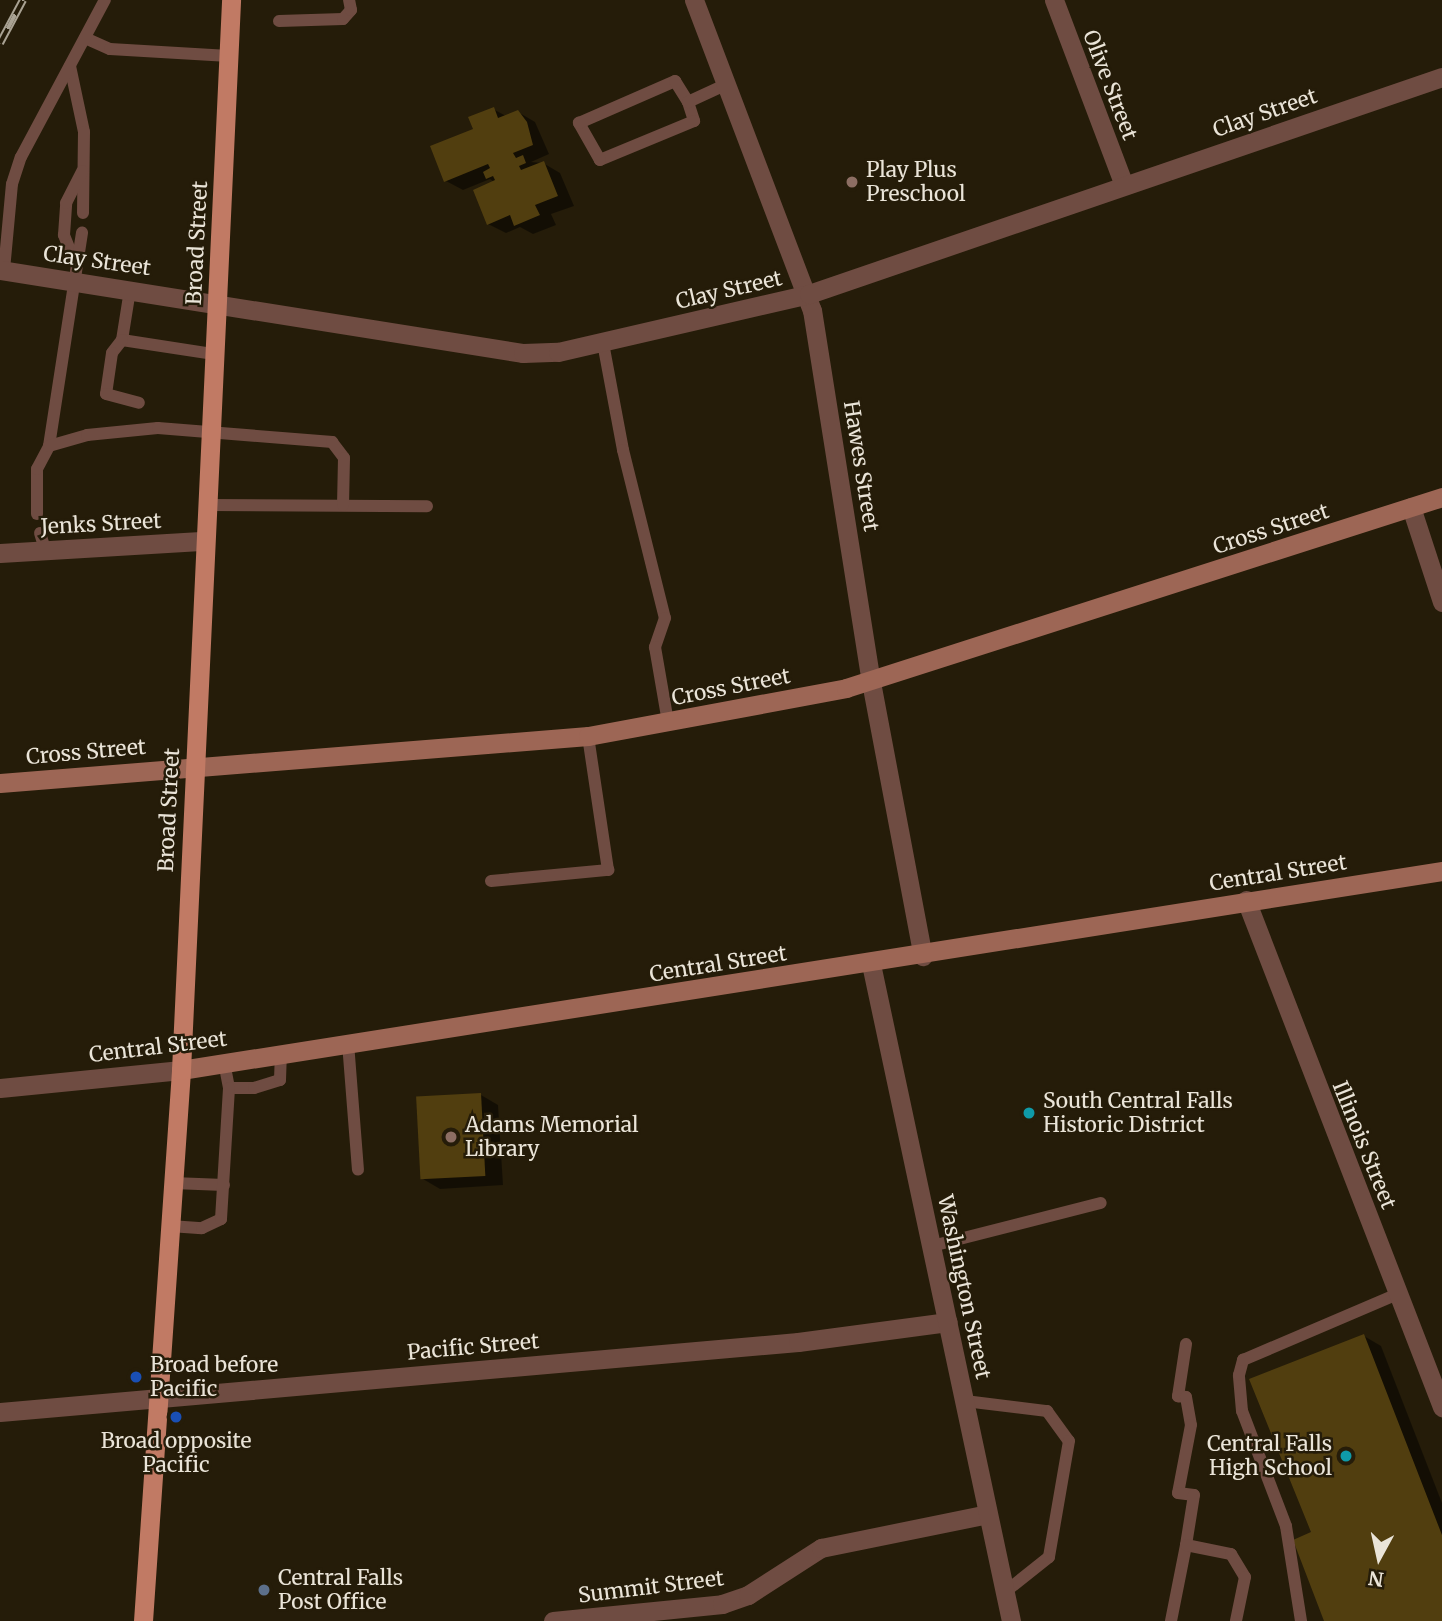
<!DOCTYPE html>
<style>
body{margin:0}
#map{position:relative;width:1442px;height:1621px;overflow:hidden;background:#251c09;font-family:Merriweather,serif}
div>[style]{position:absolute}
.shadow>*{inset:0;background:#0007}
.building>*{inset:0;background:#513e0f;transform-origin:0 0}
.service>*{height:12px;margin:-6px;padding:0 6px;transform-origin:6px;border-radius:6px;background:#6f4c42}
.minor>*{height:19px;margin:-9.5px;padding:0 9.5px;transform-origin:9.5px;border-radius:9.5px;background:#6f4c42}
.tertiary>*{height:19px;margin:-9.5px;padding:0 9.5px;transform-origin:9.5px;border-radius:9.5px;background:#6f4c42}
.secondary>*{height:19px;margin:-9.5px;padding:0 9.5px;transform-origin:9.5px;border-radius:9.5px;background:#9d6655}
.primary>*{height:19px;margin:-9.5px;padding:0 9.5px;transform-origin:9.5px;border-radius:9.5px;background:#c17a64}
.rail>*{height:8px;margin-top:-4px;transform-origin:0;background:repeating-linear-gradient(90deg,#251c09 0 16px,#a9a293 0 32px);box-sizing:border-box;border-block:2px solid #a9a293}
.dots>*{width:19px;height:19px;translate:-50% -50%;box-sizing:border-box;border:4px solid #251c09;border-radius:50%}
span{translate:-50% -50%;white-space:nowrap;text-align:center;line-height:1.15;-webkit-text-stroke:5px #251c09;paint-order:stroke}
.street-label{font-size:21px;color:#eae4d8}
.poi-label{font-size:21px;color:#eae4d8}
.left{translate:0 -50%;text-align:left}
.right{translate:-100% -50%;text-align:right}
.north{position:absolute;left:1344px;top:1523px;width:70px;height:70px;-webkit-text-stroke:5px #251c09;paint-order:stroke;rotate:188deg;font-size:19px;font-weight:700;line-height:28px;text-align:center;color:#eae4d8}
.north::after{content:'';display:block;margin:auto;width:24px;height:32px;background:#eae4d8;clip-path:polygon(50% 0,100% 100%,50% 72%,0 100%)}
</style>
<div id="map">
<div class="shadow">
<div style="clip-path:polygon(493px 109px,506px 116px,518px 112px,535px 122px,549px 154px,531px 162px,543px 163px,560px 173px,574px 206px,551px 214px,556px 225px,533px 234px,520px 227px,506px 233px,488px 224px,494px 182px,490px 179px,463px 190px,446px 181px,475px 130px)"></div>
<div style="clip-path:polygon(481px 1095px,498px 1105px,503px 1185px,440px 1189px,423px 1179px)"></div>
<div style="clip-path:polygon(1364px 1336px,1381px 1346px,1442px 1503px,1442px 1621px,1325px 1621px,1313px 1533px)"></div>
</div>
<div class="building">
<div style="clip-path:polygon(494px 107px,498px 118px,518px 110px,527px 122px,533px 145px,513px 153px,516px 158px,523px 155px,526px 163px,519px 166px,521px 170px,544px 161px,558px 196px,535px 205px,540px 215px,514px 226px,510px 215px,487px 225px,473px 190px,495px 180px,493px 176px,486px 179px,483px 172px,490px 168px,488px 164px,444px 182px,430px 146px,473px 129px,468px 117px)"></div>
<div style="left:481px;top:1093px;width:83px;height:65px;rotate:87deg"></div>
<div style="clip-path:polygon(1364px 1334px,1442px 1535px,1442px 1621px,1324px 1621px,1293px 1540px,1311px 1532px,1249px 1379px)"></div>
</div>
<div class="service">
<div style="left:279px;top:21px;width:64px;rotate:-1.8deg"></div>
<div style="left:343px;top:19px;width:12px;rotate:-48deg"></div>
<div style="left:351px;top:10px;width:10px;rotate:-101deg"></div>
<div style="left:85px;top:38px;width:27px;rotate:24deg"></div>
<div style="left:110px;top:49px;width:119px;rotate:3.4deg"></div>
<div style="left:70px;top:66px;width:67px;rotate:78deg"></div>
<div style="left:84px;top:132px;width:81px;rotate:90.7deg"></div>
<div style="left:688px;top:102px;width:20px;rotate:72deg"></div>
<div style="left:694px;top:121px;width:102px;rotate:157.5deg"></div>
<div style="left:600px;top:160px;width:43px;rotate:-119.6deg"></div>
<div style="left:579px;top:123px;width:105px;rotate:-23.6deg"></div>
<div style="left:675px;top:81px;width:25px;rotate:58deg"></div>
<div style="left:688px;top:102px;width:43px;rotate:-24.8deg"></div>
<div style="left:74px;top:260px;width:27px;rotate:-112deg"></div>
<div style="left:64px;top:235px;width:32px;rotate:-86deg"></div>
<div style="left:66px;top:203px;width:36px;rotate:-63deg"></div>
<div style="left:4px;top:270px;width:86px;rotate:-84.7deg"></div>
<div style="left:12px;top:184px;width:28px;rotate:-72deg"></div>
<div style="left:21px;top:157px;width:178px;rotate:-61.9deg"></div>
<div style="left:130px;top:290px;width:51px;rotate:99.1deg"></div>
<div style="left:122px;top:340px;width:93px;rotate:8.7deg"></div>
<div style="left:122px;top:340px;width:16px;rotate:128deg"></div>
<div style="left:112px;top:353px;width:41px;rotate:98.3deg"></div>
<div style="left:106px;top:394px;width:34px;rotate:15deg"></div>
<div style="left:603px;top:343px;width:109px;rotate:79.4deg"></div>
<div style="left:623px;top:450px;width:173px;rotate:76deg"></div>
<div style="left:665px;top:618px;width:31px;rotate:109deg"></div>
<div style="left:655px;top:647px;width:76px;rotate:80.2deg"></div>
<div style="left:49px;top:446px;width:216px;rotate:-81.2deg"></div>
<div style="left:207px;top:505px;width:220px;rotate:0.3deg"></div>
<div style="left:37px;top:514px;width:45px;rotate:-90deg"></div>
<div style="left:37px;top:469px;width:26px;rotate:-62deg"></div>
<div style="left:49px;top:446px;width:40px;rotate:-16deg"></div>
<div style="left:87px;top:435px;width:71px;rotate:-5.6deg"></div>
<div style="left:158px;top:428px;width:175px;rotate:4.6deg"></div>
<div style="left:332px;top:442px;width:20px;rotate:53deg"></div>
<div style="left:344px;top:458px;width:47px;rotate:91.2deg"></div>
<div style="left:40px;top:533px;width:17px;rotate:73deg"></div>
<div style="left:491px;top:881px;width:118px;rotate:-5.4deg"></div>
<div style="left:608px;top:870px;width:135px;rotate:-98.5deg"></div>
<div style="left:348px;top:1043px;width:127px;rotate:85.5deg"></div>
<div style="left:224px;top:1062px;width:26px;rotate:79deg"></div>
<div style="left:229px;top:1088px;width:25px"></div>
<div style="left:254px;top:1088px;width:27px;rotate:-17deg"></div>
<div style="left:280px;top:1080px;width:27px;rotate:-88deg"></div>
<div style="left:173px;top:1183px;width:51px;rotate:2.2deg"></div>
<div style="left:170px;top:1226px;width:32px;rotate:4deg"></div>
<div style="left:202px;top:1228px;width:21px;rotate:-25deg"></div>
<div style="left:221px;top:1219px;width:131px;rotate:-86.5deg"></div>
<div style="left:932px;top:1246px;width:174px;rotate:-14.3deg"></div>
<div style="left:1186px;top:1344px;width:53px;rotate:98.7deg"></div>
<div style="left:1178px;top:1396px;width:8px;rotate:7deg"></div>
<div style="left:1186px;top:1397px;width:28px;rotate:80deg"></div>
<div style="left:1191px;top:1425px;width:69px;rotate:100.8deg"></div>
<div style="left:1178px;top:1493px;width:16px;rotate:7deg"></div>
<div style="left:1194px;top:1495px;width:51px;rotate:99.1deg"></div>
<div style="left:965px;top:1401px;width:83px;rotate:7deg"></div>
<div style="left:1047px;top:1411px;width:37px;rotate:54deg"></div>
<div style="left:1069px;top:1441px;width:118px;rotate:99.8deg"></div>
<div style="left:1049px;top:1557px;width:56px;rotate:141.5deg"></div>
<div style="left:1171px;top:1621px;width:77px;rotate:-78.8deg"></div>
<div style="left:1186px;top:1545px;width:46px;rotate:11.3deg"></div>
<div style="left:1231px;top:1554px;width:27px;rotate:59deg"></div>
<div style="left:1245px;top:1577px;width:45px;rotate:101.6deg"></div>
<div style="left:1301px;top:1621px;width:96px;rotate:-99deg"></div>
<div style="left:1286px;top:1526px;width:123px;rotate:-110.9deg"></div>
<div style="left:1242px;top:1411px;width:36px;rotate:-95deg"></div>
<div style="left:1239px;top:1375px;width:16px;rotate:-75deg"></div>
<div style="left:1243px;top:1360px;width:168px;rotate:-23.1deg"></div>
</div>
<div class="minor">
<div style="left:694px;top:0;width:332px;rotate:69.2deg"></div>
<div style="left:812px;top:310px;width:377px;rotate:81deg"></div>
<div style="left:871px;top:682px;width:279px;rotate:79.3deg"></div>
<div style="left:1054px;top:0;width:198px;rotate:69.3deg"></div>
<div style="left:0;top:270px;width:530px;rotate:9.02deg"></div>
<div style="left:523px;top:353px;width:35px;rotate:-2deg"></div>
<div style="left:558px;top:352px;width:258px;rotate:-13deg"></div>
<div style="left:809px;top:294px;width:669px;rotate:-18.92deg"></div>
<div style="left:1411px;top:507px;width:100px;rotate:71.9deg"></div>
<div style="left:0;top:553px;width:205px;rotate:-3.4deg"></div>
<div style="left:0;top:1088px;width:182px;rotate:-5.7deg"></div>
<div style="left:0;top:1412px;width:801px;rotate:-5.01deg"></div>
<div style="left:798px;top:1342px;width:151px;rotate:-7.6deg"></div>
<div style="left:553px;top:1621px;width:170px;rotate:-5.7deg"></div>
<div style="left:722px;top:1604px;width:28px;rotate:-19deg"></div>
<div style="left:748px;top:1595px;width:87px;rotate:-32.8deg"></div>
<div style="left:821px;top:1548px;width:170px;rotate:-11.5deg"></div>
</div>
<div class="tertiary">
<div style="left:1246px;top:900px;width:544px;rotate:68.86deg"></div>
<div style="left:871px;top:964px;width:672px;rotate:77.97deg"></div>
</div>
<div class="secondary">
<div style="left:0;top:783px;width:590px;rotate:-4.57deg"></div>
<div style="left:588px;top:736px;width:262px;rotate:-10.5deg"></div>
<div style="left:846px;top:688px;width:626px;rotate:-17.77deg"></div>
<div style="left:181px;top:1070px;width:1277px;rotate:-8.97deg"></div>
</div>
<div class="primary">
<div style="left:143px;top:1621px;width:552px;rotate:-86.05deg"></div>
<div style="left:181px;top:1070px;width:1071px;rotate:-87.32deg"></div>
</div>
<div class="rail">
<div style="left:0;top:43px;width:49px;rotate:-61.9deg"></div>
</div>
<div class="dots">
<div style="left:852px;top:182px;background:#8d6e63"></div>
<div style="left:1029px;top:1113px;background:#0f9aa8"></div>
<div style="left:451px;top:1137px;background:#8d6e63"></div>
<div style="left:136px;top:1377px;background:#1a4fb4"></div>
<div style="left:176px;top:1417px;background:#1a4fb4"></div>
<div style="left:1346px;top:1456px;background:#0f9aa8"></div>
<div style="left:264px;top:1590px;background:#5c6f8a"></div>
</div>
<div class="street-label">
<span style="left:1110px;top:85px;rotate:69deg">Olive Street</span>
<span style="left:1265px;top:113px;rotate:-19deg">Clay Street</span>
<span style="left:197px;top:243px;rotate:-87deg">Broad Street</span>
<span style="left:97px;top:261px;rotate:8deg">Clay Street</span>
<span style="left:729px;top:290px;rotate:-13deg">Clay Street</span>
<span style="left:861px;top:466px;rotate:81deg">Hawes Street</span>
<span style="left:101px;top:524px;rotate:-3deg">Jenks Street</span>
<span style="left:1271px;top:529px;rotate:-18deg">Cross Street</span>
<span style="left:731px;top:687px;rotate:-11deg">Cross Street</span>
<span style="left:86px;top:752px;rotate:-5deg">Cross Street</span>
<span style="left:169px;top:810px;rotate:-87deg">Broad Street</span>
<span style="left:1278px;top:873px;rotate:-9deg">Central Street</span>
<span style="left:718px;top:964px;rotate:-9deg">Central Street</span>
<span style="left:158px;top:1047px;rotate:-7deg">Central Street</span>
<span style="left:1364px;top:1145px;rotate:68deg">Illinois Street</span>
<span style="left:964px;top:1287px;rotate:78deg">Washington Street</span>
<span style="left:473px;top:1347px;rotate:-5deg">Pacific Street</span>
<span style="left:651px;top:1587px;rotate:-7deg">Summit Street</span>
</div>
<div class="poi-label">
<span class="left" style="left:866px;top:182px">Play Plus<br>Preschool</span>
<span class="left" style="left:1043px;top:1113px">South Central Falls<br>Historic District</span>
<span class="left" style="left:465px;top:1137px">Adams Memorial<br>Library</span>
<span class="left" style="left:150px;top:1377px">Broad before<br>Pacific</span>
<span style="left:176px;top:1453px">Broad opposite<br>Pacific</span>
<span class="right" style="left:1332px;top:1456px">Central Falls<br>High School</span>
<span class="left" style="left:278px;top:1590px">Central Falls<br>Post Office</span>
</div>
<div class="north">N</div>
</div>
